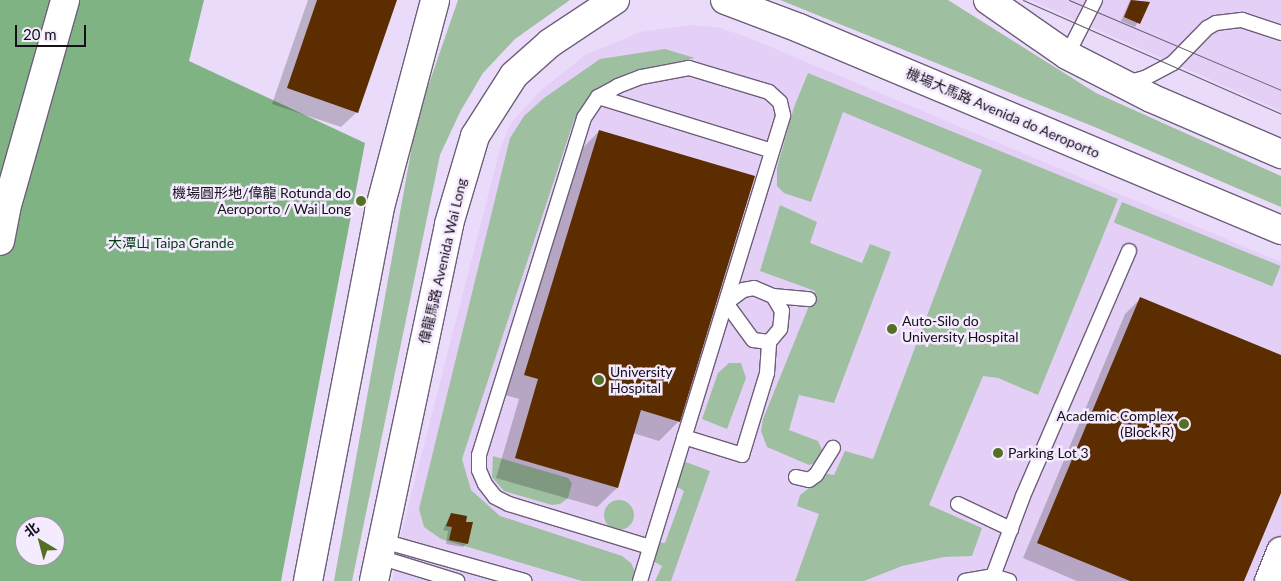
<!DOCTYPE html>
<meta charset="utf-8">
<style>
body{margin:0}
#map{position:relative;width:1281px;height:581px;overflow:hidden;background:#ebdbfa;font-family:Lato,"Noto Sans SC",sans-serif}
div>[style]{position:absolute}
.built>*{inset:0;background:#e4d0f6}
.green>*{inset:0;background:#9ec0a0;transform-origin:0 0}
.round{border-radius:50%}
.forest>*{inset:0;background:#80b384}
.shadow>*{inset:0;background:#0003}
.building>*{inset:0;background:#5b2d00}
.roads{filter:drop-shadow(1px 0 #6d5e79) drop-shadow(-1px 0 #6d5e79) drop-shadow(0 1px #6d5e79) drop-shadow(0 -1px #6d5e79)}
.lane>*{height:14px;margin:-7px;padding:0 7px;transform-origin:7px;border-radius:7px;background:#fff}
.street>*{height:28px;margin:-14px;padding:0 14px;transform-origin:14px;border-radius:14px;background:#fff}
.secondary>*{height:28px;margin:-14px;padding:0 14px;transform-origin:14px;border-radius:14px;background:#fff}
.primary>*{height:28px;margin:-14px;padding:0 14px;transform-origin:14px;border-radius:14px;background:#fff}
.tram>*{height:1px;margin:-0.5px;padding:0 0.5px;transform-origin:0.5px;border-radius:0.5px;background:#645b6d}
.dots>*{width:14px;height:14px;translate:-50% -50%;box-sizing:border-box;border:2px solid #f5ebfe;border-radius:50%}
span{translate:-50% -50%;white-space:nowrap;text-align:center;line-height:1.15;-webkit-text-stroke:5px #f5ebfe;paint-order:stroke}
.street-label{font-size:14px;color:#150f1a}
.poi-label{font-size:14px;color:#150f1a}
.right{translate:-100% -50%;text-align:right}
.left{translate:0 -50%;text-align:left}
.park-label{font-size:14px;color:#013d11}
.north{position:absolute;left:15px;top:516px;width:50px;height:50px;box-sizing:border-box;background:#f5ebfe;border:1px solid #9b93a3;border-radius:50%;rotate:323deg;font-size:14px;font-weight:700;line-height:20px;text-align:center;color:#150f1a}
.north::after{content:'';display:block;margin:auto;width:18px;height:22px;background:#547024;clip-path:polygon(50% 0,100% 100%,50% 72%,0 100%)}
.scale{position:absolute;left:15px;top:25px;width:71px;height:22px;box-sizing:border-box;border:2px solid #150f1a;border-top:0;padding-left:6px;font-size:15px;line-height:18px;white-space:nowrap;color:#150f1a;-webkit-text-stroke:4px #f5ebfe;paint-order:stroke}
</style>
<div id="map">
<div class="built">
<div style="clip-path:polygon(1030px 0,1281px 0,1281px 111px,1173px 63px)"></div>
<div style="clip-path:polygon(689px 25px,717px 27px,747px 37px,1281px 262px,1281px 581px,393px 581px,398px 546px,500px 149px,511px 123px,539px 92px,585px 55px,640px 32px)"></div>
</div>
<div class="green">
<div style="clip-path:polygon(458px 0,570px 0,515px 39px,483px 73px,460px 112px,440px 155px,352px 581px,334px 581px,417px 118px)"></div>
<div style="clip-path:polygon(780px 0,948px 0,1096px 93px,1281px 176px,1281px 207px,1097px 128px)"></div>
<div style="clip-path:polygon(665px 49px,695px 58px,632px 71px,589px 99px,574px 120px,462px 459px,471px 490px,500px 516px,622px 556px,631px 563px,637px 576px,634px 581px,582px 581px,441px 539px,424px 527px,419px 509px,510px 138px,524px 116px,544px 98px,600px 59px)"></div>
<div style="clip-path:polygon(808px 73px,1118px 199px,1038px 395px,998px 378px,983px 376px,929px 505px,982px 528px,972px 556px,944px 557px,902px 566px,864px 581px,795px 581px,819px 514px,797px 506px,800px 495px,827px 474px,834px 475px,845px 451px,873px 459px,982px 170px,843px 112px,811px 202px,784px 193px,777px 186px,777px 168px,794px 107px)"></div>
<div style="left:1122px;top:202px;width:171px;height:22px;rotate:22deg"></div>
<div style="clip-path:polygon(780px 205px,817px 222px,810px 243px,862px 263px,870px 244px,891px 252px,834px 403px,799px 395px,789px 430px,818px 441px,822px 450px,818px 462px,809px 465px,767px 447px,761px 431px,763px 419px,815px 291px,760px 271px)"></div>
<div style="clip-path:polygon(729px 363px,741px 363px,746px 378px,727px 429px,702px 419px,718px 373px)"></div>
<div style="clip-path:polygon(493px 456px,568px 478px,572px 483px,568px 498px,560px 504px,552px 505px,504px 491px,492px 477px)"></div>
<div style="clip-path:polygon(683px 461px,710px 471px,671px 581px,655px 581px,662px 566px,651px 560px,656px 542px,665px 543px,684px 491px,672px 484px)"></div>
<div class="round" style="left:604px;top:500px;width:30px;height:30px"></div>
</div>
<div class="forest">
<div style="clip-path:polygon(evenodd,0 0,204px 0,189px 61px,365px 143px,281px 581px,0 581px,0 0,25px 526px,55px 526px,55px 556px,25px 556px,25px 526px)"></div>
</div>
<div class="shadow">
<div style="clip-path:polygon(308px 0,395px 0,357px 112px,341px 127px,272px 104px)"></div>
<div style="clip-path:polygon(1130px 0,1148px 2px,1135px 27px,1121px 21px)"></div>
<div style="clip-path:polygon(599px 131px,679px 421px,659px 441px,633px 433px,617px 488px,597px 507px,496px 478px,519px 399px,505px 395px,580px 151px)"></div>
<div style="clip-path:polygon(1140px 299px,1281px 357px,1281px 490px,1243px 581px,1077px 581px,1023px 558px,1125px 314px)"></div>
<div style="clip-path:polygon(450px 516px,465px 518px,467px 543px,463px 547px,446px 544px,448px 531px,443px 530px)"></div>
</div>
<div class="building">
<div style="clip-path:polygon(317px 0,397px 0,358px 113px,287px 88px)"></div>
<div style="clip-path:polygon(1131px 0,1150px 2px,1140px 24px,1124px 17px)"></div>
<div style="clip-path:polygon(599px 130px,755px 176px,680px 422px,641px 410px,618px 488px,515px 458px,538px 379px,524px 375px)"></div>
<div style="clip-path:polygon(1140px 297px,1281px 355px,1281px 493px,1244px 581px,1130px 581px,1037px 543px)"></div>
<div style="clip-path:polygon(451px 513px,467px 516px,466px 522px,473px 522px,468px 544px,449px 540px,452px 527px,446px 526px)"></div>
</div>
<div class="roads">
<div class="lane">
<div style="left:1067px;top:55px;width:62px;rotate:-63deg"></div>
<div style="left:1126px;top:83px;width:20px;rotate:-15deg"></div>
<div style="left:1145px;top:78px;width:32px;rotate:-28deg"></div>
<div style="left:1173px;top:63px;width:49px;rotate:-45.8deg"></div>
<div style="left:1207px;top:28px;width:10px;rotate:-29deg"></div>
<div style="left:1216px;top:23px;width:26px;rotate:-7deg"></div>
<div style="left:1242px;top:20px;width:41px;rotate:18.4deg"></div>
<div style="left:598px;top:97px;width:182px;rotate:17.2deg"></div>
<div style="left:754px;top:288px;width:21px;rotate:23deg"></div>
<div style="left:773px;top:296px;width:17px;rotate:59deg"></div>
<div style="left:782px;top:311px;width:18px;rotate:96deg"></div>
<div style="left:780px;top:329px;width:17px;rotate:130deg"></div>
<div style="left:769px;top:342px;width:16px;rotate:-173deg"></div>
<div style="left:753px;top:340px;width:46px;rotate:-126.1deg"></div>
<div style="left:726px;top:303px;width:21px;rotate:-37deg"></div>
<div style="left:743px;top:290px;width:11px;rotate:-10deg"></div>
<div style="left:773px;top:296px;width:36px;rotate:5deg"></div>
<div style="left:684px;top:437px;width:61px;rotate:17.2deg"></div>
<div style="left:742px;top:455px;width:86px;rotate:-73deg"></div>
<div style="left:767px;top:373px;width:31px;rotate:-86deg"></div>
<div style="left:796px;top:477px;width:13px;rotate:13deg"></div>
<div style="left:809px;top:480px;width:9px;rotate:-36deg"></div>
<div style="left:816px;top:475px;width:32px;rotate:-58deg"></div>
<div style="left:958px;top:504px;width:59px;rotate:25.3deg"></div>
<div style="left:383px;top:541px;width:147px;rotate:15.8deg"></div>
<div style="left:379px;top:557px;width:82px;rotate:17.1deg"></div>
<div style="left:993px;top:576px;width:85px;rotate:-69.4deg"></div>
<div style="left:1023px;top:496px;width:267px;rotate:-66.6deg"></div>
<div style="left:640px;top:581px;width:487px;rotate:-72.9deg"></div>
<div style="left:783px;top:115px;width:13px;rotate:-103deg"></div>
<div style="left:780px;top:102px;width:15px;rotate:-138deg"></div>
<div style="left:769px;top:92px;width:84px;rotate:-163.3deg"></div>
<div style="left:689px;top:68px;width:49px;rotate:169.4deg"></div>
<div style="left:641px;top:77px;width:25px;rotate:159deg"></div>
<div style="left:618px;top:86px;width:23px;rotate:151deg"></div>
<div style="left:598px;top:97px;width:25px;rotate:124deg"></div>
<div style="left:584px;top:118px;width:353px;rotate:107.3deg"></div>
<div style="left:479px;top:455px;width:15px;rotate:90deg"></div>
<div style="left:479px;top:470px;width:15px;rotate:67deg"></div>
<div style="left:485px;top:484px;width:16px;rotate:52deg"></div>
<div style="left:495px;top:497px;width:16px;rotate:27deg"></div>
<div style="left:509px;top:504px;width:147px;rotate:17deg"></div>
<div style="left:965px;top:581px;width:28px;rotate:-10deg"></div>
<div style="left:993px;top:576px;width:17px;rotate:17deg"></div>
</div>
<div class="street">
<div style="left:1269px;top:581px;width:32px;rotate:-68deg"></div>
</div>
<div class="secondary">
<div style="left:0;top:241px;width:33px;rotate:-79deg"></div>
<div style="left:6px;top:209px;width:217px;rotate:-74.2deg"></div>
</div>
<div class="primary">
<div style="left:725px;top:0;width:79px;rotate:20.7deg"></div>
<div style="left:799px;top:28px;width:523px;rotate:22.74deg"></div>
<div style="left:988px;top:0;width:96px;rotate:34.8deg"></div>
<div style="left:1067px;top:55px;width:94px;rotate:27.1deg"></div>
<div style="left:1151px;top:98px;width:142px;rotate:23.3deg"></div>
<div style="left:308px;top:581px;width:377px;rotate:-79.1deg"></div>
<div style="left:379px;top:211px;width:218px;rotate:-75.1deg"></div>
<div style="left:374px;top:581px;width:365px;rotate:-78.1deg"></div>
<div style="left:449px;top:224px;width:92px;rotate:-73.5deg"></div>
<div style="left:475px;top:136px;width:72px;rotate:-57.4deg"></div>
<div style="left:514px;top:75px;width:48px;rotate:-41.6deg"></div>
<div style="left:550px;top:43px;width:78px;rotate:-33.5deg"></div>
</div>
</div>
<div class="tram">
<div style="left:1023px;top:0;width:282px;rotate:23.8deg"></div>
<div style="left:1069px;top:0;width:230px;rotate:23deg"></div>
</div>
<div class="dots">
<div style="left:361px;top:201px;background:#547024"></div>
<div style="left:892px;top:329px;background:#547024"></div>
<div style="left:599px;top:380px;background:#547024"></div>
<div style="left:1184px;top:424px;background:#547024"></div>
<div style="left:998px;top:453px;background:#547024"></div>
</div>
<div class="street-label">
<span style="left:1003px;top:113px;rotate:23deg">機場大馬路 Avenida do Aeroporto</span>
<span style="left:443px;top:261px;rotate:-77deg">偉龍馬路 Avenida Wai Long</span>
</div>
<div class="poi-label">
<span class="right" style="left:351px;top:201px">機場圓形地/偉龍 Rotunda do<br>Aeroporto / Wai Long</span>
<span class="left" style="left:902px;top:329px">Auto-Silo do<br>University Hospital</span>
<span class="left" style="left:610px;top:380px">University<br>Hospital</span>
<span class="right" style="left:1174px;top:424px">Academic Complex<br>(Block R)</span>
<span class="left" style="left:1008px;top:453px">Parking Lot 3</span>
</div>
<div class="park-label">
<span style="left:171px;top:243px">大潭山 Taipa Grande</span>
</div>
<div class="north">北</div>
<div class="scale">20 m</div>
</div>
